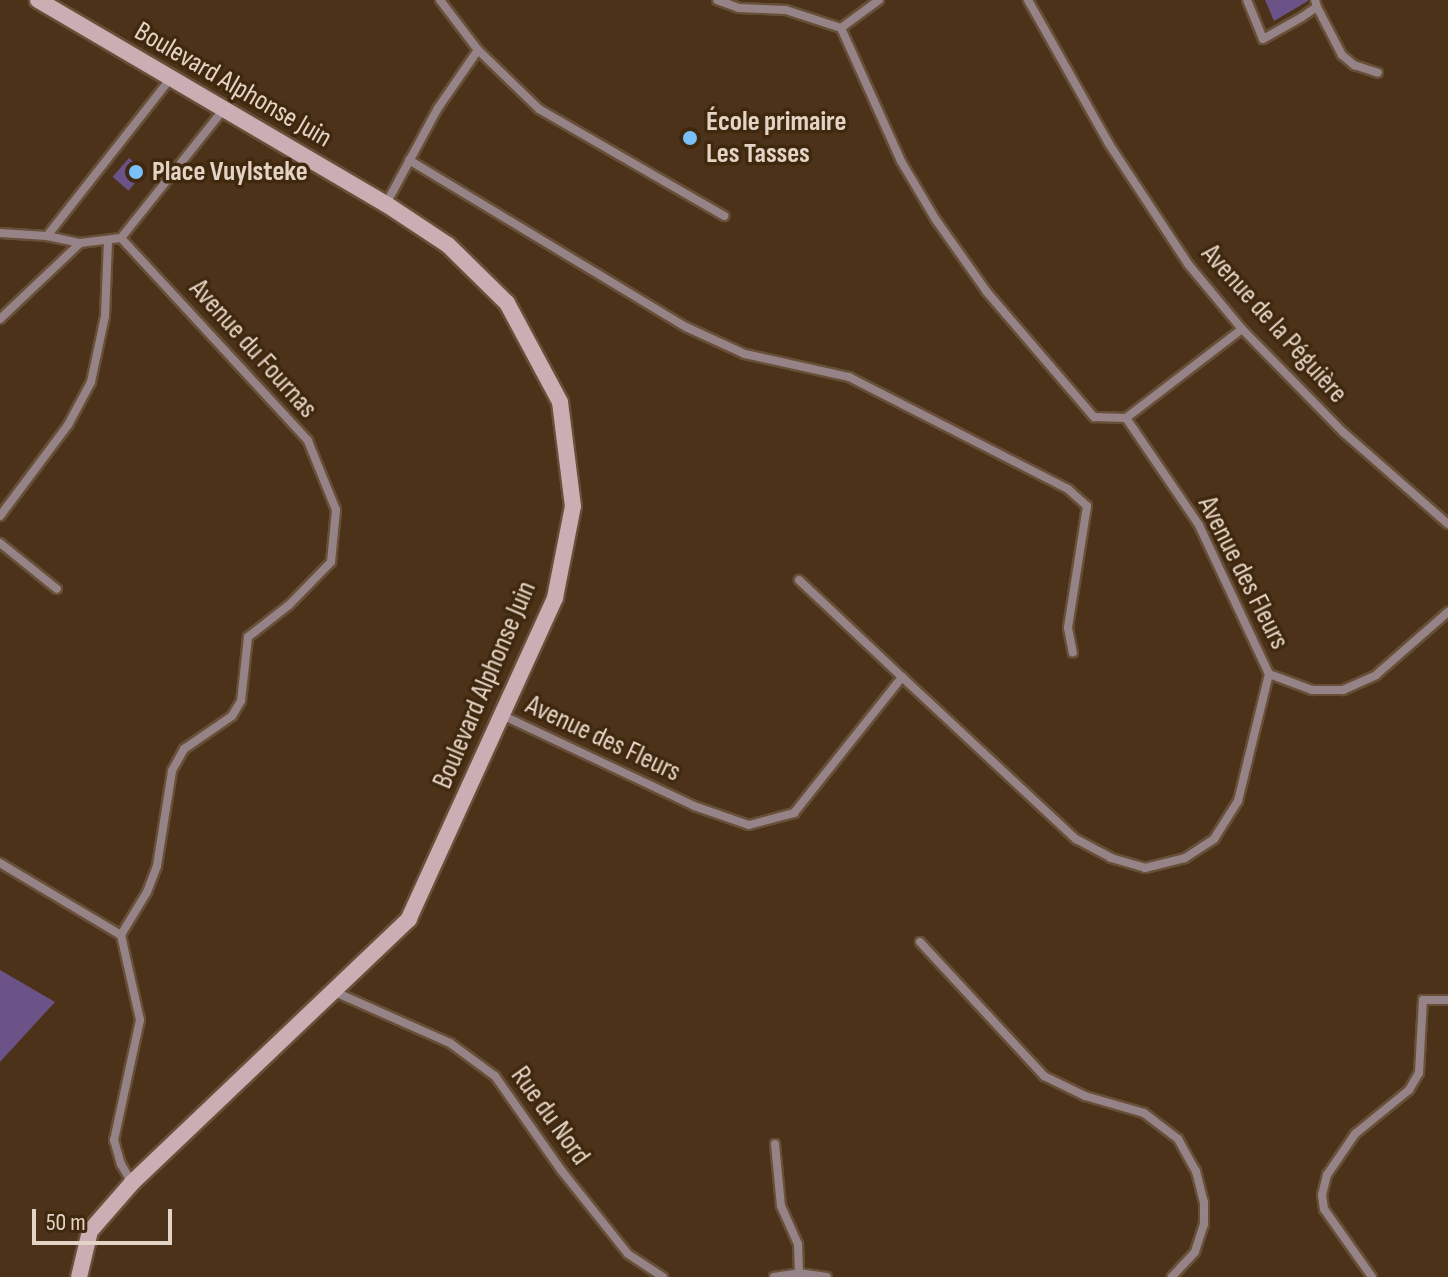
<!DOCTYPE html>
<meta charset="utf-8">
<style>
body{margin:0}
#map{position:relative;width:1448px;height:1277px;overflow:hidden;background:#4b3219;font-family:"Sofia Sans Condensed",sans-serif}
div>[style]{position:absolute}
.green>*{inset:0;background:#6b5287;transform-origin:0 0}
.roads{filter:drop-shadow(2px 0 #674f38) drop-shadow(-2px 0 #674f38) drop-shadow(0 2px #674f38) drop-shadow(0 -2px #674f38)}
.street>*{height:8px;margin:-4px;padding:0 4px;transform-origin:4px;border-radius:4px;background:#968387}
.secondary>*{height:16px;margin:-8px;padding:0 8px;transform-origin:8px;border-radius:8px;background:#cbaeb3}
.dots>*{width:22px;height:22px;translate:-50% -50%;box-sizing:border-box;border:4px solid #40280f;border-radius:50%}
span{translate:-50% -50%;white-space:nowrap;text-align:center;line-height:1.15;-webkit-text-stroke:7px #40280f;paint-order:stroke}
.street-label{font-size:28px;color:#e4d4c6}
.poi-label{font-size:28px;color:#e4d4c6;font-weight:700}
.left{translate:0 -50%;text-align:left}
.scale{position:absolute;left:32px;top:1209px;width:140px;height:36px;box-sizing:border-box;border:4px solid #e4d4c6;border-top:0;padding-left:10px;font-size:24px;line-height:28px;white-space:nowrap;color:#e4d4c6;-webkit-text-stroke:6px #40280f;paint-order:stroke}
</style>
<div id="map">
<div class="green">
<div style="clip-path:polygon(1265px 0,1308px 0,1308px 1px,1274px 21px)"></div>
<div style="left:129px;top:158px;width:21px;height:25px;rotate:41deg"></div>
<div style="clip-path:polygon(0 970px,55px 1002px,0 1062px)"></div>
</div>
<div class="roads">
<div class="street">
<div style="left:1028px;top:0;width:165px;rotate:60.6deg"></div>
<div style="left:1109px;top:144px;width:144px;rotate:56.6deg"></div>
<div style="left:1188px;top:264px;width:85px;rotate:50.3deg"></div>
<div style="left:1242px;top:329px;width:146px;rotate:45.6deg"></div>
<div style="left:1344px;top:433px;width:138px;rotate:41.2deg"></div>
<div style="left:1247px;top:0;width:42px;rotate:67.7deg"></div>
<div style="left:1263px;top:39px;width:45px;rotate:-29.4deg"></div>
<div style="left:1302px;top:17px;width:18px;rotate:-34deg"></div>
<div style="left:1317px;top:7px;width:7px;rotate:-106deg"></div>
<div style="left:1317px;top:7px;width:54px;rotate:62.5deg"></div>
<div style="left:1342px;top:55px;width:16px;rotate:40deg"></div>
<div style="left:1354px;top:65px;width:25px;rotate:18deg"></div>
<div style="left:841px;top:28px;width:47px;rotate:-36.4deg"></div>
<div style="left:478px;top:50px;width:85px;rotate:44deg"></div>
<div style="left:539px;top:109px;width:214px;rotate:30deg"></div>
<div style="left:409px;top:160px;width:323px;rotate:31.1deg"></div>
<div style="left:686px;top:327px;width:65px;rotate:24.6deg"></div>
<div style="left:745px;top:354px;width:107px;rotate:12.5deg"></div>
<div style="left:849px;top:377px;width:246px;rotate:27.1deg"></div>
<div style="left:1068px;top:489px;width:25px;rotate:42deg"></div>
<div style="left:1087px;top:506px;width:123px;rotate:98.9deg"></div>
<div style="left:1068px;top:628px;width:25px;rotate:79deg"></div>
<div style="left:386px;top:204px;width:109px;rotate:-61.6deg"></div>
<div style="left:438px;top:108px;width:70px;rotate:-55.4deg"></div>
<div style="left:478px;top:50px;width:63px;rotate:-127.2deg"></div>
<div style="left:0;top:233px;width:47px;rotate:3.7deg"></div>
<div style="left:47px;top:236px;width:34px;rotate:12deg"></div>
<div style="left:80px;top:243px;width:41px;rotate:-7deg"></div>
<div style="left:47px;top:236px;width:199px;rotate:-51.9deg"></div>
<div style="left:121px;top:238px;width:276px;rotate:47.3deg"></div>
<div style="left:308px;top:441px;width:74px;rotate:67.9deg"></div>
<div style="left:336px;top:510px;width:52px;rotate:95.5deg"></div>
<div style="left:331px;top:562px;width:60px;rotate:134.3deg"></div>
<div style="left:289px;top:605px;width:52px;rotate:142deg"></div>
<div style="left:248px;top:637px;width:64px;rotate:96.2deg"></div>
<div style="left:241px;top:701px;width:17px;rotate:121deg"></div>
<div style="left:232px;top:716px;width:58px;rotate:145.5deg"></div>
<div style="left:184px;top:749px;width:25px;rotate:119deg"></div>
<div style="left:172px;top:771px;width:96px;rotate:99deg"></div>
<div style="left:157px;top:866px;width:28px;rotate:111deg"></div>
<div style="left:147px;top:892px;width:50px;rotate:121.2deg"></div>
<div style="left:121px;top:935px;width:87px;rotate:77.4deg"></div>
<div style="left:140px;top:1020px;width:123px;rotate:102.2deg"></div>
<div style="left:114px;top:1140px;width:25px;rotate:74deg"></div>
<div style="left:121px;top:1164px;width:22px;rotate:60deg"></div>
<div style="left:121px;top:238px;width:164px;rotate:-51.4deg"></div>
<div style="left:0;top:319px;width:110px;rotate:-43.5deg"></div>
<div style="left:1126px;top:418px;width:146px;rotate:-37.5deg"></div>
<div style="left:0;top:516px;width:114px;rotate:-53.2deg"></div>
<div style="left:68px;top:425px;width:49px;rotate:-61.9deg"></div>
<div style="left:91px;top:382px;width:67px;rotate:-78deg"></div>
<div style="left:105px;top:316px;width:74px;rotate:-87.7deg"></div>
<div style="left:0;top:543px;width:73px;rotate:38.9deg"></div>
<div style="left:799px;top:580px;width:141px;rotate:43.3deg"></div>
<div style="left:1269px;top:674px;width:46px;rotate:20.4deg"></div>
<div style="left:1312px;top:690px;width:31px"></div>
<div style="left:1343px;top:690px;width:36px;rotate:-24deg"></div>
<div style="left:1376px;top:675px;width:96px;rotate:-41.2deg"></div>
<div style="left:504px;top:716px;width:210px;rotate:25.3deg"></div>
<div style="left:694px;top:806px;width:58px;rotate:19.1deg"></div>
<div style="left:749px;top:825px;width:47px;rotate:-14.9deg"></div>
<div style="left:794px;top:813px;width:174px;rotate:-51.5deg"></div>
<div style="left:902px;top:677px;width:238px;rotate:43deg"></div>
<div style="left:1076px;top:839px;width:40px;rotate:28deg"></div>
<div style="left:1111px;top:858px;width:35px;rotate:16deg"></div>
<div style="left:1145px;top:868px;width:41px;rotate:-14deg"></div>
<div style="left:1185px;top:858px;width:35px;rotate:-33deg"></div>
<div style="left:1214px;top:839px;width:45px;rotate:-57.7deg"></div>
<div style="left:1238px;top:801px;width:131px;rotate:-76.3deg"></div>
<div style="left:1269px;top:674px;width:165px;rotate:-115.2deg"></div>
<div style="left:1199px;top:525px;width:130px;rotate:-124.3deg"></div>
<div style="left:1126px;top:418px;width:32px;rotate:-178deg"></div>
<div style="left:1094px;top:417px;width:165px;rotate:-130.6deg"></div>
<div style="left:987px;top:292px;width:88px;rotate:-125.3deg"></div>
<div style="left:936px;top:220px;width:69px;rotate:-120.7deg"></div>
<div style="left:901px;top:161px;width:146px;rotate:-114.3deg"></div>
<div style="left:841px;top:28px;width:58px;rotate:-161.9deg"></div>
<div style="left:786px;top:10px;width:47px;rotate:-177.6deg"></div>
<div style="left:739px;top:8px;width:23px;rotate:-160deg"></div>
<div style="left:0;top:863px;width:141px;rotate:30.8deg"></div>
<div style="left:920px;top:942px;width:183px;rotate:47.2deg"></div>
<div style="left:1044px;top:1076px;width:46px;rotate:26deg"></div>
<div style="left:1085px;top:1096px;width:61px;rotate:16.1deg"></div>
<div style="left:1144px;top:1113px;width:43px;rotate:37.4deg"></div>
<div style="left:1178px;top:1139px;width:37px;rotate:61deg"></div>
<div style="left:1196px;top:1171px;width:32px;rotate:76deg"></div>
<div style="left:1204px;top:1202px;width:22px;rotate:90deg"></div>
<div style="left:1204px;top:1224px;width:29px;rotate:108deg"></div>
<div style="left:1195px;top:1252px;width:34px;rotate:133deg"></div>
<div style="left:335px;top:992px;width:126px;rotate:23.9deg"></div>
<div style="left:450px;top:1043px;width:56px;rotate:36.3deg"></div>
<div style="left:495px;top:1076px;width:115px;rotate:54.9deg"></div>
<div style="left:561px;top:1170px;width:107px;rotate:51.4deg"></div>
<div style="left:628px;top:1254px;width:42px;rotate:33.3deg"></div>
<div style="left:775px;top:1144px;width:62px;rotate:84.5deg"></div>
<div style="left:781px;top:1206px;width:42px;rotate:65.9deg"></div>
<div style="left:798px;top:1244px;width:29px;rotate:88deg"></div>
<div style="left:774px;top:1277px;width:25px;rotate:-9deg"></div>
<div style="left:799px;top:1273px;width:28px;rotate:8deg"></div>
<div style="left:1372px;top:1277px;width:83px;rotate:-125.2deg"></div>
<div style="left:1324px;top:1209px;width:14px;rotate:-98deg"></div>
<div style="left:1322px;top:1195px;width:21px;rotate:-76deg"></div>
<div style="left:1327px;top:1175px;width:50px;rotate:-55.7deg"></div>
<div style="left:1355px;top:1134px;width:70px;rotate:-39.2deg"></div>
<div style="left:1409px;top:1090px;width:20px;rotate:-60deg"></div>
<div style="left:1419px;top:1073px;width:73px;rotate:-86.9deg"></div>
<div style="left:1423px;top:1000px;width:25px"></div>
</div>
<div class="secondary">
<div style="left:38px;top:0;width:403px;rotate:30.4deg"></div>
<div style="left:386px;top:204px;width:74px;rotate:33.5deg"></div>
<div style="left:448px;top:245px;width:83px;rotate:44.5deg"></div>
<div style="left:507px;top:303px;width:112px;rotate:61.8deg"></div>
<div style="left:560px;top:402px;width:105px;rotate:82.9deg"></div>
<div style="left:573px;top:506px;width:94px;rotate:101.1deg"></div>
<div style="left:555px;top:598px;width:353px;rotate:114.5deg"></div>
<div style="left:409px;top:919px;width:383px;rotate:136.4deg"></div>
<div style="left:132px;top:1183px;width:64px;rotate:131.2deg"></div>
<div style="left:90px;top:1231px;width:47px;rotate:103.4deg"></div>
</div>
</div>
<div class="dots">
<div style="left:690px;top:138px;background:#7abff8"></div>
<div style="left:136px;top:172px;background:#7abff8"></div>
</div>
<div class="street-label">
<span style="left:233px;top:85px;rotate:30deg">Boulevard Alphonse Juin</span>
<span style="left:1274px;top:324px;rotate:48deg">Avenue de la Péguière</span>
<span style="left:253px;top:349px;rotate:48deg">Avenue du Fournas</span>
<span style="left:1243px;top:573px;rotate:63deg">Avenue des Fleurs</span>
<span style="left:485px;top:685px;rotate:-67deg">Boulevard Alphonse Juin</span>
<span style="left:603px;top:739px;rotate:25deg">Avenue des Fleurs</span>
<span style="left:550px;top:1116px;rotate:54deg">Rue du Nord</span>
</div>
<div class="poi-label">
<span class="left" style="left:706px;top:138px">École primaire<br>Les Tasses</span>
<span class="left" style="left:152px;top:172px">Place Vuylsteke</span>
</div>
<div class="scale">50 m</div>
</div>
